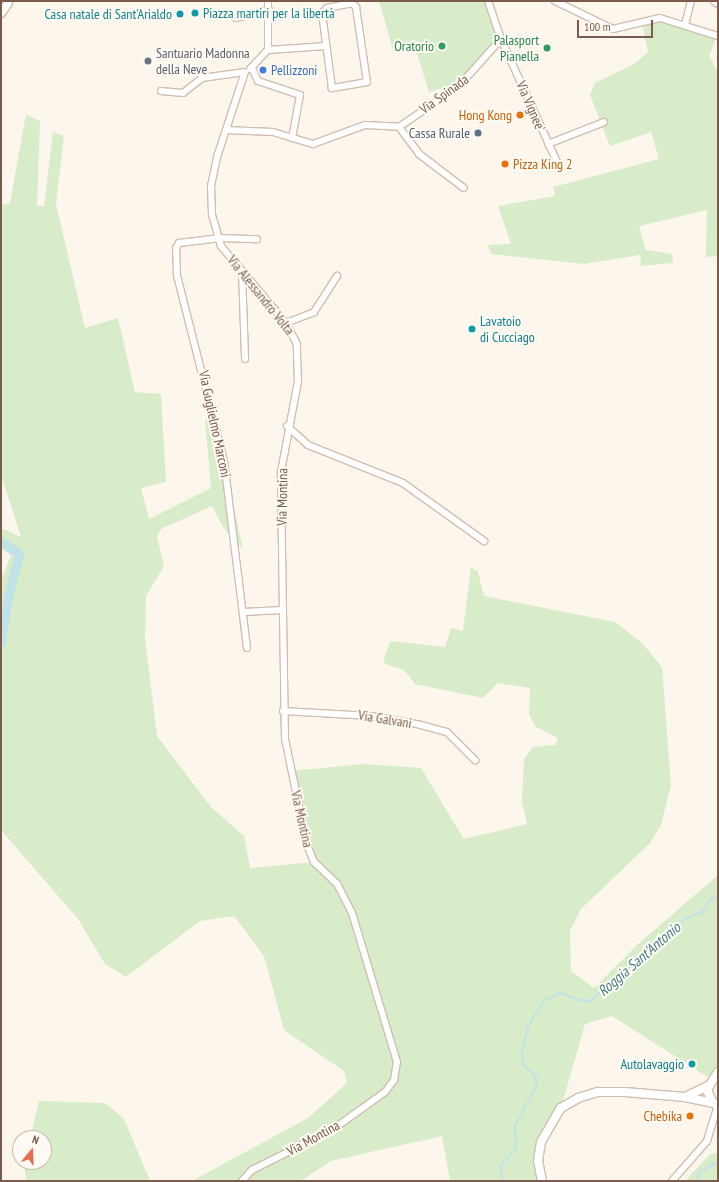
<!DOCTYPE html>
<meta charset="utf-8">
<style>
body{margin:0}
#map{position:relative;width:719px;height:1182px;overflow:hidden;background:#fdf6ec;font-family:"PT Sans Narrow",sans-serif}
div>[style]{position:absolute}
.green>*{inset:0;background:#d8ecc9}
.stream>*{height:1.5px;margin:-0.75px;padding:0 0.75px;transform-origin:0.75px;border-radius:0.75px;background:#bfe3e8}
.river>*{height:9px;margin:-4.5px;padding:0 4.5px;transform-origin:4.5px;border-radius:4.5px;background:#bfe3e8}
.roads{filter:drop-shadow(1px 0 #d1beb0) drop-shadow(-1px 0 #d1beb0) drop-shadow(0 1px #d1beb0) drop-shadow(0 -1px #d1beb0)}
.minor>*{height:6px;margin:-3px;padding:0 3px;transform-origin:3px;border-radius:3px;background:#fff}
.secondary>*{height:8px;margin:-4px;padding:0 4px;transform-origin:4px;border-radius:4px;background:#fff}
.dots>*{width:11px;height:11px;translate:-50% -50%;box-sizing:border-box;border:2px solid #fffaf3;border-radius:50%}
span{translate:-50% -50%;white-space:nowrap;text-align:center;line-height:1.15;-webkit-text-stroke:4px #fffaf3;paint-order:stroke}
.culture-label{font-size:14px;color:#0d838f}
.left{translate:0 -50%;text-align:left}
.right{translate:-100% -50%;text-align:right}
.leisure-label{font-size:14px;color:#27864d}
.worship-label{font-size:14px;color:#5b616d}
.shop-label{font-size:14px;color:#366cbe}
.street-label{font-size:14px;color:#7a5c4d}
.food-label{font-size:14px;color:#c56008}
.service-label{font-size:14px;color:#4e5e75}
.water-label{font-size:15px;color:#437c86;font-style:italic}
.frame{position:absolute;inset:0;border:2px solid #7a5c4d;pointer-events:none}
.north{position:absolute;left:12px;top:1130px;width:40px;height:40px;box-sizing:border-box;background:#fffaf3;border:1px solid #cabbb1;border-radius:50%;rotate:19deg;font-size:11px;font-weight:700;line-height:16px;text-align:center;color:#7a5c4d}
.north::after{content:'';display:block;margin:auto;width:14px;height:18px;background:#e76f51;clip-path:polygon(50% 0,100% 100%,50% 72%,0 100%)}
.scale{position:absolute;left:577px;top:20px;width:76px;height:18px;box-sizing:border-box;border:2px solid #7a5c4d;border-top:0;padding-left:5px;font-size:12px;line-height:14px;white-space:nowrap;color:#7a5c4d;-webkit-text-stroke:3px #fffaf3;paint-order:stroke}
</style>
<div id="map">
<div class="green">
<div style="clip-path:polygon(379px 1px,486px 1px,497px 37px,456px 84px,429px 92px,416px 50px,394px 53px)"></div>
<div style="clip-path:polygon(654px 19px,717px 36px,709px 56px,718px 72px,718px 256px,706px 257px,707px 210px,639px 226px,646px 250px,672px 254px,673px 263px,641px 266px,640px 255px,584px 264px,491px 254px,488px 245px,511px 244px,498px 206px,555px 196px,553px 187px,659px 159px,651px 132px,610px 146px,590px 95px,595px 83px,634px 64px,648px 52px,642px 23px)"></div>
<div style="clip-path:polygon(26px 114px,40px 121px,37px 206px,44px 206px,53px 132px,64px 136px,56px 204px,85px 328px,118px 318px,135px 392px,161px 394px,166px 482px,141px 488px,149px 519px,211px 488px,205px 421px,212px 409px,243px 549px,223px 527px,212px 506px,161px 529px,157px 537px,164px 566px,146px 596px,145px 639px,157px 736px,211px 807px,244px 836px,250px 868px,314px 862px,291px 771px,363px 764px,421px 768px,464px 839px,527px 824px,522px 802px,524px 759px,533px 747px,555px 745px,558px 738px,536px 727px,529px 715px,530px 688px,498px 683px,483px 698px,415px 684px,404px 670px,383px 663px,390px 641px,445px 647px,451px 628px,463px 631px,471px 567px,478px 572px,484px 596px,615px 622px,642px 643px,662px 667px,671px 785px,661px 825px,650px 843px,581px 909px,570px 931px,571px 971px,594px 988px,638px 944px,718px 875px,718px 1067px,714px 1081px,612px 1016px,585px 1024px,561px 1108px,541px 1142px,542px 1181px,450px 1181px,442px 1136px,331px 1161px,301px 1181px,192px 1181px,308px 1118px,347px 1083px,344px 1071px,284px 1030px,264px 956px,234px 916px,200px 921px,126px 977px,105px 964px,78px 919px,1px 830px,1px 581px,11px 555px,1px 549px,1px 528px,21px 537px,1px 475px,1px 205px,10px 203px)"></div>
<div style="clip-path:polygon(39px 1101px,105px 1103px,124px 1119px,150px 1181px,26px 1181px,24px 1162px,44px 1162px,44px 1138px,30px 1138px)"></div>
<div style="clip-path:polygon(718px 1152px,718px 1181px,685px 1181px,710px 1154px)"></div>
</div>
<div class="stream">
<div style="left:502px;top:1181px;width:16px;rotate:-94deg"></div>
<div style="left:501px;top:1165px;width:22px;rotate:-47deg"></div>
<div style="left:516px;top:1149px;width:22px;rotate:-93deg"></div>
<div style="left:515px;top:1127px;width:48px;rotate:-62.9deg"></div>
<div style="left:537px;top:1084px;width:7px;rotate:-98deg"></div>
<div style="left:536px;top:1077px;width:18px;rotate:-137deg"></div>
<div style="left:523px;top:1065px;width:15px;rotate:-94deg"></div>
<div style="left:522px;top:1050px;width:24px;rotate:-75deg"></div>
<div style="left:528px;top:1027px;width:29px;rotate:-59deg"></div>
<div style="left:543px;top:1002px;width:19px;rotate:-28deg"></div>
<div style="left:560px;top:993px;width:28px;rotate:19deg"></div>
<div style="left:586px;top:1002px;width:8px;rotate:-23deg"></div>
<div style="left:593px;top:999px;width:121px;rotate:-41deg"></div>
<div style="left:684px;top:920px;width:20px;rotate:-24deg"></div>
<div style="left:702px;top:912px;width:14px;rotate:-56deg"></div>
<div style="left:710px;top:900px;width:9px;rotate:-21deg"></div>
<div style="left:697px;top:1181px;width:9px;rotate:-72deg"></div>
<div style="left:700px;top:1172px;width:21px;rotate:-29deg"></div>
</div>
<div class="river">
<div style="left:1px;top:541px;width:22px;rotate:36deg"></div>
<div style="left:19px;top:554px;width:43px;rotate:104.7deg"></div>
<div style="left:8px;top:596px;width:47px;rotate:98.7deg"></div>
</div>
<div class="roads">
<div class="minor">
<div style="left:488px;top:1px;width:40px;rotate:71.1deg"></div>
<div style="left:501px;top:39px;width:140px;rotate:65.5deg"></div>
<div style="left:555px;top:1px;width:64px;rotate:25.8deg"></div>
<div style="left:613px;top:29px;width:48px;rotate:-13.2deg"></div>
<div style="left:660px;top:18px;width:61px;rotate:17.2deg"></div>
<div style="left:352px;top:3px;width:6px;rotate:45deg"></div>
<div style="left:356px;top:7px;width:76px;rotate:81.7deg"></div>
<div style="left:367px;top:82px;width:36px;rotate:170deg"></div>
<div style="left:332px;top:88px;width:76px;rotate:-97.6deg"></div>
<div style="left:322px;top:13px;width:7px;rotate:-45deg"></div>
<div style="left:327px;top:8px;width:25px;rotate:-11deg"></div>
<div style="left:236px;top:18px;width:34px;rotate:-14deg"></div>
<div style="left:685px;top:25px;width:25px;rotate:-76deg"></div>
<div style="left:268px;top:50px;width:58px;rotate:-3.9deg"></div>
<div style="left:252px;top:68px;width:14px;rotate:65deg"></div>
<div style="left:258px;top:81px;width:44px;rotate:18.4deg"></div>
<div style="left:300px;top:95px;width:44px;rotate:100.5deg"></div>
<div style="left:250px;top:69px;width:26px;rotate:-47deg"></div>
<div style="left:268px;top:50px;width:49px;rotate:-90deg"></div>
<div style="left:161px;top:91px;width:22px;rotate:5deg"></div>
<div style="left:183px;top:93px;width:24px;rotate:-38deg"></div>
<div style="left:202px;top:78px;width:43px;rotate:-7.9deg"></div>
<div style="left:399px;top:127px;width:34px;rotate:53deg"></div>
<div style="left:419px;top:154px;width:56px;rotate:37.1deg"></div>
<div style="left:226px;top:130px;width:47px;rotate:2.4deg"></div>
<div style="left:273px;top:132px;width:42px;rotate:16.7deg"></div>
<div style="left:313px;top:144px;width:55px;rotate:-20.1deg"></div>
<div style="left:365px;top:125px;width:34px;rotate:3deg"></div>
<div style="left:399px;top:127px;width:73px;rotate:-34.3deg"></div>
<div style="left:459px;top:86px;width:63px;rotate:-48.2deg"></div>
<div style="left:548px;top:144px;width:60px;rotate:-21.4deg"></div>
<div style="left:242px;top:271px;width:88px;rotate:88deg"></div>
<div style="left:286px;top:323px;width:30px;rotate:-21deg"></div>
<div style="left:314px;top:312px;width:43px;rotate:-57.4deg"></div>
<div style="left:287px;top:426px;width:28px;rotate:42deg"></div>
<div style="left:308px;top:445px;width:102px;rotate:21.8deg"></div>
<div style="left:403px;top:483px;width:100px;rotate:35.6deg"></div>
<div style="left:244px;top:612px;width:38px;rotate:-3deg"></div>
<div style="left:247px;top:648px;width:188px;rotate:-97deg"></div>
<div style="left:224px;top:461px;width:192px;rotate:-104.2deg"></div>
<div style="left:177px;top:275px;width:27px;rotate:-92deg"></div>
<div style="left:176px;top:248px;width:6px;rotate:-59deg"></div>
<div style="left:179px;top:243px;width:42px;rotate:-6.8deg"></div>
<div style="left:221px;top:238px;width:36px;rotate:2deg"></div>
<div style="left:283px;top:711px;width:88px;rotate:3.3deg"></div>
<div style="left:371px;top:716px;width:47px;rotate:9.9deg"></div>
<div style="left:417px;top:724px;width:31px;rotate:15deg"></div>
<div style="left:447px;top:732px;width:40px;rotate:45deg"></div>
<div style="left:242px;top:1181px;width:15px;rotate:-48deg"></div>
<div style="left:252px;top:1170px;width:89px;rotate:-26.6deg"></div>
<div style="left:332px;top:1130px;width:65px;rotate:-35.6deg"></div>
<div style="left:385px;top:1092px;width:15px;rotate:-53deg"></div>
<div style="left:394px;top:1080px;width:18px;rotate:-81deg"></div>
<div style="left:397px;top:1062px;width:156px;rotate:-106.8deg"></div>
<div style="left:352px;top:913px;width:33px;rotate:-117deg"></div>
<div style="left:337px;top:884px;width:32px;rotate:-136deg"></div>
<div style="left:314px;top:862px;width:18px;rotate:-112deg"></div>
<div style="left:307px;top:845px;width:108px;rotate:-101.7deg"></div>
<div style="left:285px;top:739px;width:267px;rotate:-90.9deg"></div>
<div style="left:281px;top:472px;width:93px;rotate:-79.4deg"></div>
<div style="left:298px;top:381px;width:37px;rotate:-92deg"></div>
<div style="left:297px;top:344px;width:24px;rotate:-118deg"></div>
<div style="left:286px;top:323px;width:101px;rotate:-130.2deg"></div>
<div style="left:221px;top:246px;width:33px;rotate:-106deg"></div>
<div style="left:212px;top:214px;width:28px;rotate:-92deg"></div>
<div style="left:211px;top:186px;width:33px;rotate:-78deg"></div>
<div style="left:218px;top:154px;width:86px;rotate:-71.8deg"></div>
<div style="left:672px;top:1181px;width:53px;rotate:-48.8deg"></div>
<div style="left:707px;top:1141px;width:38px;rotate:-73deg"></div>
</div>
<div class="secondary">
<div style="left:715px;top:1px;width:4px;rotate:34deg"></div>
<div style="left:1px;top:13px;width:12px;rotate:-55deg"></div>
<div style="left:685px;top:1097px;width:25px;rotate:-26deg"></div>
<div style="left:713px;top:1103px;width:14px;rotate:-115deg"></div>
<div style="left:707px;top:1090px;width:21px;rotate:-59deg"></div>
<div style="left:542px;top:1181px;width:20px;rotate:-101deg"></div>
<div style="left:538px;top:1161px;width:19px;rotate:-81deg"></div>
<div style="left:541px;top:1142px;width:39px;rotate:-60deg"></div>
<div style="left:561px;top:1108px;width:20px;rotate:-30deg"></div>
<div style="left:578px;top:1098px;width:21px;rotate:-17deg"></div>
<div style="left:598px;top:1092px;width:27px"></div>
<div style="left:625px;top:1092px;width:60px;rotate:4.8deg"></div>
<div style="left:685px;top:1097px;width:34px;rotate:12deg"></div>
</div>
</div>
<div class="dots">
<div style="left:195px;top:13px;background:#0f9aa8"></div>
<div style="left:180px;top:14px;background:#0f9aa8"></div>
<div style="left:442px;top:46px;background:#2e9e5b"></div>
<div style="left:547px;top:48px;background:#2e9e5b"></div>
<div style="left:148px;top:61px;background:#6b7280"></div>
<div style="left:263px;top:70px;background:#3f7fe0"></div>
<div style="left:520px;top:115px;background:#e8710a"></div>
<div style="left:478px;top:133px;background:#5c6f8a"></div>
<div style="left:505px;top:164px;background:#e8710a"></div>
<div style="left:472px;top:329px;background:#0f9aa8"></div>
<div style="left:692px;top:1064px;background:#0f9aa8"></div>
<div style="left:690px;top:1116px;background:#e8710a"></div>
</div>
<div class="culture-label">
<span class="left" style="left:203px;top:13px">Piazza martiri per la libertà</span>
<span class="right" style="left:172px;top:14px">Casa natale di Sant'Arialdo</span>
<span class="left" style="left:480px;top:329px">Lavatoio<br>di Cucciago</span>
<span class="right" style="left:684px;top:1064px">Autolavaggio</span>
</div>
<div class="leisure-label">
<span class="right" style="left:539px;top:48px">Palasport<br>Pianella</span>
<span class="right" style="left:434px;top:46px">Oratorio</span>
</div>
<div class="worship-label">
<span class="left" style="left:156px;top:61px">Santuario Madonna<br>della Neve</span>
</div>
<div class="shop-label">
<span class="left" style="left:271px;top:70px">Pellizzoni</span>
</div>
<div class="street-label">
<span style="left:444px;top:94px;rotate:-36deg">Via Spinada</span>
<span style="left:531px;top:106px;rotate:67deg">Via Vignee'</span>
<span style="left:261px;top:295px;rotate:51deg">Via Alessandro Volta</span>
<span style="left:215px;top:424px;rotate:78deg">Via Guglielmo Marconi</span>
<span style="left:282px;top:497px;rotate:-89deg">Via Montina</span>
<span style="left:385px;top:719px;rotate:9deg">Via Galvani</span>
<span style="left:302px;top:819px;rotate:77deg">Via Montina</span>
<span style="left:313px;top:1138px;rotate:-29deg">Via Montina</span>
</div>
<div class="food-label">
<span class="right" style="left:512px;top:115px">Hong Kong</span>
<span class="left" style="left:513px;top:164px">Pizza King 2</span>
<span class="right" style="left:682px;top:1116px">Chebika</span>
</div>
<div class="service-label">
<span class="right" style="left:470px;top:133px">Cassa Rurale</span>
</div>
<div class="water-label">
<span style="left:639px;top:959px;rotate:-41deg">Roggia Sant'Antonio</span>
</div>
<div class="frame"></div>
<div class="north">N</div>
<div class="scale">100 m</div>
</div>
